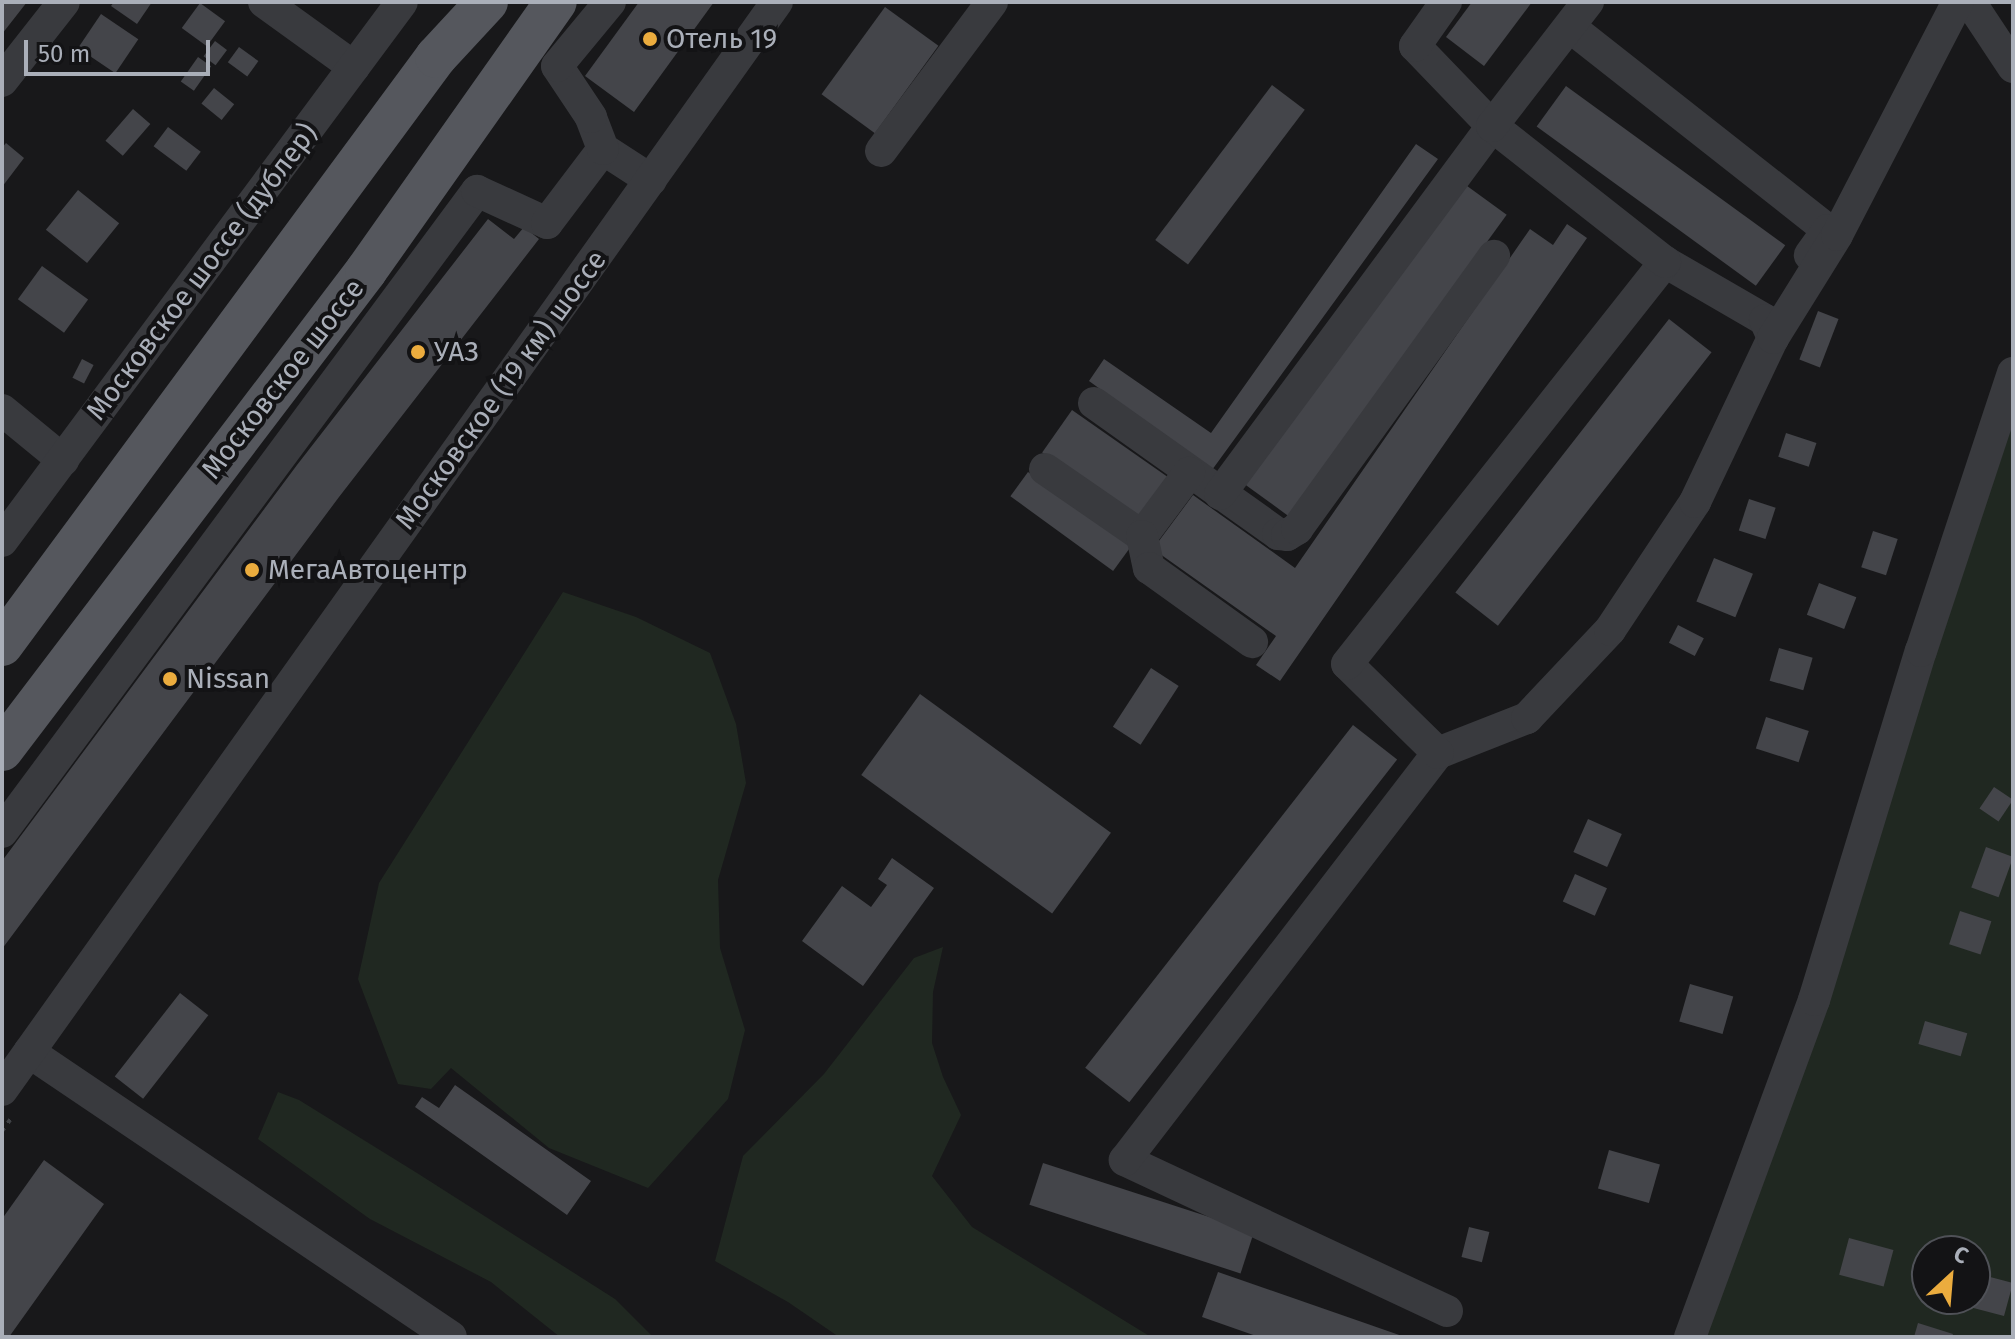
<!DOCTYPE html>
<meta charset="utf-8">
<style>
body{margin:0}
#map{position:relative;width:2015px;height:1339px;overflow:hidden;background:#18181a;font-family:"Fira Sans",sans-serif}
div>[style]{position:absolute}
.green>*{inset:0;background:#202821}
.building>*{inset:0;background:#44454a;transform-origin:0 0}
.path>*{height:4px;margin-top:-2px;transform-origin:0;background:repeating-linear-gradient(90deg,#3f4145 0 4px,transparent 0 10px)}
.minor>*{height:32px;margin:-16px;padding:0 16px;transform-origin:16px;border-radius:16px;background:#393a3e}
.major>*{height:42px;margin:-21px;padding:0 21px;transform-origin:21px;border-radius:21px;background:#55575d}
.dots>*{width:22px;height:22px;translate:-50% -50%;box-sizing:border-box;border:4px solid #131315;border-radius:50%}
span{translate:-50% -50%;white-space:nowrap;text-align:center;line-height:1.15;-webkit-text-stroke:8px #131315;paint-order:stroke}
.poi-label{font-size:28px;color:#aaafb9}
.left{translate:0 -50%;text-align:left}
.street-label{font-size:28px;color:#aaafb9}
.frame{position:absolute;inset:0;border:4px solid #aaafb9;pointer-events:none}
.north{position:absolute;left:1911px;top:1235px;width:80px;height:80px;box-sizing:border-box;background:#131315;border:2px solid #4f5157;border-radius:50%;rotate:26deg;font-size:22px;font-weight:700;line-height:32px;text-align:center;color:#aaafb9}
.north::after{content:'';display:block;margin:auto;width:28px;height:36px;background:#ebac3e;clip-path:polygon(50% 0,100% 100%,50% 72%,0 100%)}
.scale{position:absolute;left:24px;top:40px;width:186px;height:36px;box-sizing:border-box;border:4px solid #aaafb9;border-top:0;padding-left:10px;font-size:24px;line-height:28px;white-space:nowrap;color:#aaafb9;-webkit-text-stroke:6px #131315;paint-order:stroke}
</style>
<div id="map">
<div class="green">
<div style="clip-path:polygon(evenodd,2013px 413px,2013px 1337px,1698px 1337px,2013px 413px,1927px 1251px,1975px 1251px,1975px 1299px,1927px 1299px,1927px 1251px)"></div>
<div style="clip-path:polygon(563px 592px,636px 617px,710px 653px,736px 724px,746px 783px,718px 880px,720px 948px,745px 1030px,728px 1099px,648px 1188px,549px 1148px,451px 1068px,431px 1089px,398px 1084px,358px 979px,379px 883px)"></div>
<div style="clip-path:polygon(943px 947px,933px 992px,932px 1043px,943px 1077px,961px 1115px,932px 1176px,972px 1227px,1151px 1337px,839px 1337px,788px 1302px,715px 1261px,743px 1156px,824px 1074px,914px 958px)"></div>
<div style="clip-path:polygon(278px 1092px,299px 1100px,417px 1173px,615px 1299px,653px 1337px,560px 1337px,491px 1282px,370px 1219px,258px 1139px)"></div>
</div>
<div class="building">
<div style="clip-path:polygon(2px 2px,27px 2px,2px 34px)"></div>
<div style="clip-path:polygon(114px 2px,152px 2px,137px 24px,111px 6px)"></div>
<div style="clip-path:polygon(639px 2px,714px 2px,634px 112px,585px 76px)"></div>
<div style="clip-path:polygon(1472px 2px,1532px 2px,1484px 66px,1446px 37px)"></div>
<div style="left:200px;top:3px;width:31px;height:31px;rotate:36deg"></div>
<div style="left:885px;top:7px;width:66px;height:108px;rotate:36deg"></div>
<div style="left:101px;top:14px;width:45px;height:41px;rotate:34deg"></div>
<div style="left:215px;top:41px;width:15px;height:19px;rotate:37deg"></div>
<div style="left:239px;top:47px;width:24px;height:19px;rotate:36deg"></div>
<div style="left:198px;top:57px;width:16px;height:30px;rotate:35deg"></div>
<div style="left:1272px;top:85px;width:41px;height:194px;rotate:37deg"></div>
<div style="left:1566px;top:86px;width:271px;height:50px;rotate:36deg"></div>
<div style="left:214px;top:88px;width:26px;height:20px;rotate:39deg"></div>
<div style="left:133px;top:109px;width:23px;height:42px;rotate:41deg"></div>
<div style="left:168px;top:127px;width:41px;height:24px;rotate:37deg"></div>
<div style="clip-path:polygon(6px 143px,24px 158px,2px 187px,2px 148px)"></div>
<div style="clip-path:polygon(1416px 144px,1438px 159px,1212px 470px,1089px 381px,1104px 359px,1211px 433px)"></div>
<div style="left:1463px;top:183px;width:54px;height:372px;rotate:36deg"></div>
<div style="left:78px;top:190px;width:53px;height:51px;rotate:39deg"></div>
<div style="clip-path:polygon(488px 219px,514px 239px,524px 227px,539px 239px,339px 497px,2px 949px,2px 861px,297px 465px)"></div>
<div style="clip-path:polygon(1567px 224px,1587px 238px,1280px 681px,1256px 665px,1276px 636px,1153px 549px,1193px 495px,1295px 568px,1530px 229px,1553px 245px)"></div>
<div style="left:42px;top:266px;width:57px;height:41px;rotate:36deg"></div>
<div style="left:1818px;top:311px;width:22px;height:52px;rotate:21deg"></div>
<div style="left:1669px;top:319px;width:54px;height:347px;rotate:38deg"></div>
<div style="left:82px;top:359px;width:13px;height:21px;rotate:27deg"></div>
<div style="left:1072px;top:410px;width:116px;height:52px;rotate:35deg"></div>
<div style="left:1786px;top:433px;width:32px;height:25px;rotate:18deg"></div>
<div style="left:1028px;top:472px;width:127px;height:30px;rotate:36deg"></div>
<div style="left:1749px;top:499px;width:28px;height:33px;rotate:18deg"></div>
<div style="left:1873px;top:531px;width:26px;height:38px;rotate:18deg"></div>
<div style="left:1714px;top:558px;width:42px;height:47px;rotate:22deg"></div>
<div style="left:1819px;top:583px;width:40px;height:34px;rotate:21deg"></div>
<div style="left:1678px;top:625px;width:29px;height:20px;rotate:27deg"></div>
<div style="left:1779px;top:648px;width:35px;height:34px;rotate:16deg"></div>
<div style="left:1151px;top:668px;width:33px;height:70px;rotate:33deg"></div>
<div style="left:920px;top:694px;width:236px;height:100px;rotate:36deg"></div>
<div style="left:1766px;top:717px;width:45px;height:33px;rotate:18deg"></div>
<div style="left:1353px;top:725px;width:56px;height:435px;rotate:38deg"></div>
<div style="left:1994px;top:787px;width:23px;height:26px;rotate:34deg"></div>
<div style="left:1588px;top:819px;width:37px;height:36px;rotate:24deg"></div>
<div style="left:1986px;top:847px;width:29px;height:43px;rotate:20deg"></div>
<div style="clip-path:polygon(892px 858px,934px 888px,863px 986px,802px 941px,842px 886px,871px 907px,887px 885px,878px 879px)"></div>
<div style="left:1575px;top:874px;width:35px;height:30px;rotate:24deg"></div>
<div style="left:1960px;top:911px;width:33px;height:35px;rotate:18deg"></div>
<div style="left:1690px;top:984px;width:45px;height:39px;rotate:16deg"></div>
<div style="left:180px;top:993px;width:36px;height:106px;rotate:38deg"></div>
<div style="left:1925px;top:1021px;width:44px;height:24px;rotate:16deg"></div>
<div style="clip-path:polygon(455px 1085px,591px 1181px,567px 1215px,415px 1107px,422px 1097px,439px 1108px)"></div>
<div style="left:1609px;top:1150px;width:53px;height:40px;rotate:16deg"></div>
<div style="clip-path:polygon(44px 1160px,104px 1204px,9px 1337px,2px 1337px,2px 1219px)"></div>
<div style="left:1043px;top:1163px;width:222px;height:44px;rotate:18deg"></div>
<div style="left:1469px;top:1227px;width:21px;height:31px;rotate:14deg"></div>
<div style="left:1849px;top:1238px;width:46px;height:38px;rotate:15deg"></div>
<div style="clip-path:polygon(1218px 1272px,1405px 1337px,1259px 1337px,1202px 1317px)"></div>
<div style="clip-path:polygon(1975px 1273px,2013px 1283px,2004px 1316px,1962px 1305px,1963px 1299px,1975px 1299px)"></div>
<div style="clip-path:polygon(1918px 1323px,1953px 1334px,1952px 1337px,1914px 1337px)"></div>
</div>
<div class="path">
<div style="left:2px;top:1131px;width:17px;rotate:-54deg"></div>
</div>
<div class="minor">
<div style="left:264px;top:2px;width:111px;rotate:35.8deg"></div>
<div style="left:1970px;top:2px;width:78px;rotate:56.5deg"></div>
<div style="left:1570px;top:27px;width:328px;rotate:38.2deg"></div>
<div style="left:1828px;top:230px;width:31px;rotate:126deg"></div>
<div style="left:2px;top:81px;width:100px;rotate:-51.9deg"></div>
<div style="left:603px;top:149px;width:57px;rotate:32.9deg"></div>
<div style="left:881px;top:151px;width:186px;rotate:-53.3deg"></div>
<div style="left:1665px;top:262px;width:116px;rotate:30.1deg"></div>
<div style="left:1765px;top:320px;width:20px;rotate:66deg"></div>
<div style="left:1094px;top:403px;width:226px;rotate:35.4deg"></div>
<div style="left:1278px;top:534px;width:9px;rotate:6deg"></div>
<div style="left:1287px;top:535px;width:12px;rotate:-31deg"></div>
<div style="left:1297px;top:529px;width:337px;rotate:-54.2deg"></div>
<div style="left:2px;top:410px;width:79px;rotate:39.3deg"></div>
<div style="left:1045px;top:469px;width:118px;rotate:34.6deg"></div>
<div style="left:1142px;top:536px;width:79px;rotate:-53.3deg"></div>
<div style="left:1220px;top:494px;width:458px;rotate:-53.5deg"></div>
<div style="left:1492px;top:126px;width:111px;rotate:-133.9deg"></div>
<div style="left:1415px;top:46px;width:54px;rotate:-54.8deg"></div>
<div style="left:1142px;top:536px;width:33px;rotate:78deg"></div>
<div style="left:1149px;top:568px;width:127px;rotate:35.7deg"></div>
<div style="left:2px;top:541px;width:671px;rotate:-53.42deg"></div>
<div style="left:1438px;top:753px;width:96px;rotate:-21.5deg"></div>
<div style="left:1527px;top:718px;width:121px;rotate:-46.7deg"></div>
<div style="left:1610px;top:630px;width:154px;rotate:-56.4deg"></div>
<div style="left:1695px;top:502px;width:182px;rotate:-64.6deg"></div>
<div style="left:1773px;top:338px;width:121px;rotate:-58.1deg"></div>
<div style="left:1837px;top:235px;width:263px;rotate:-62.6deg"></div>
<div style="left:2px;top:832px;width:798px;rotate:-53.46deg"></div>
<div style="left:477px;top:191px;width:77px;rotate:24.6deg"></div>
<div style="left:547px;top:223px;width:93px;rotate:-52.9deg"></div>
<div style="left:603px;top:149px;width:34px;rotate:-111deg"></div>
<div style="left:591px;top:117px;width:61px;rotate:-123.7deg"></div>
<div style="left:557px;top:66px;width:83px;rotate:-50.4deg"></div>
<div style="left:29px;top:1052px;width:509px;rotate:34.03deg"></div>
<div style="left:2px;top:1090px;width:1336px;rotate:-54.54deg"></div>
<div style="left:1447px;top:1311px;width:356px;rotate:-154.9deg"></div>
<div style="left:1125px;top:1160px;width:513px;rotate:-52.44deg"></div>
<div style="left:1438px;top:753px;width:127px;rotate:-135.6deg"></div>
<div style="left:1347px;top:664px;width:513px;rotate:-51.65deg"></div>
<div style="left:1665px;top:262px;width:220px;rotate:-141.8deg"></div>
<div style="left:1492px;top:126px;width:157px;rotate:-52.3deg"></div>
<div style="left:1690px;top:1337px;width:359px;rotate:-69.8deg"></div>
<div style="left:1814px;top:1000px;width:365px;rotate:-73deg"></div>
<div style="left:1921px;top:651px;width:293px;rotate:-71.7deg"></div>
</div>
<div class="major">
<div style="left:2px;top:645px;width:731px;rotate:-53.57deg"></div>
<div style="left:436px;top:57px;width:75px;rotate:-47.2deg"></div>
<div style="left:2px;top:750px;width:602px;rotate:-52.77deg"></div>
<div style="left:366px;top:271px;width:329px;rotate:-54.8deg"></div>
</div>
<div class="dots">
<div style="left:650px;top:39px;background:#ebac3e"></div>
<div style="left:418px;top:352px;background:#ebac3e"></div>
<div style="left:252px;top:570px;background:#ebac3e"></div>
<div style="left:170px;top:679px;background:#ebac3e"></div>
</div>
<div class="poi-label">
<span class="left" style="left:666px;top:39px">Отель 19</span>
<span class="left" style="left:434px;top:352px">УАЗ</span>
<span class="left" style="left:268px;top:570px">МегаАвтоцентр</span>
<span class="left" style="left:186px;top:679px">Nissan</span>
</div>
<div class="street-label">
<span style="left:202px;top:272px;rotate:-53deg">Московское шоссе (дублер)</span>
<span style="left:283px;top:379px;rotate:-52deg">Московское шоссе</span>
<span style="left:501px;top:390px;rotate:-54deg">Московское (19 км) шоссе</span>
</div>
<div class="frame"></div>
<div class="north">С</div>
<div class="scale">50 m</div>
</div>
